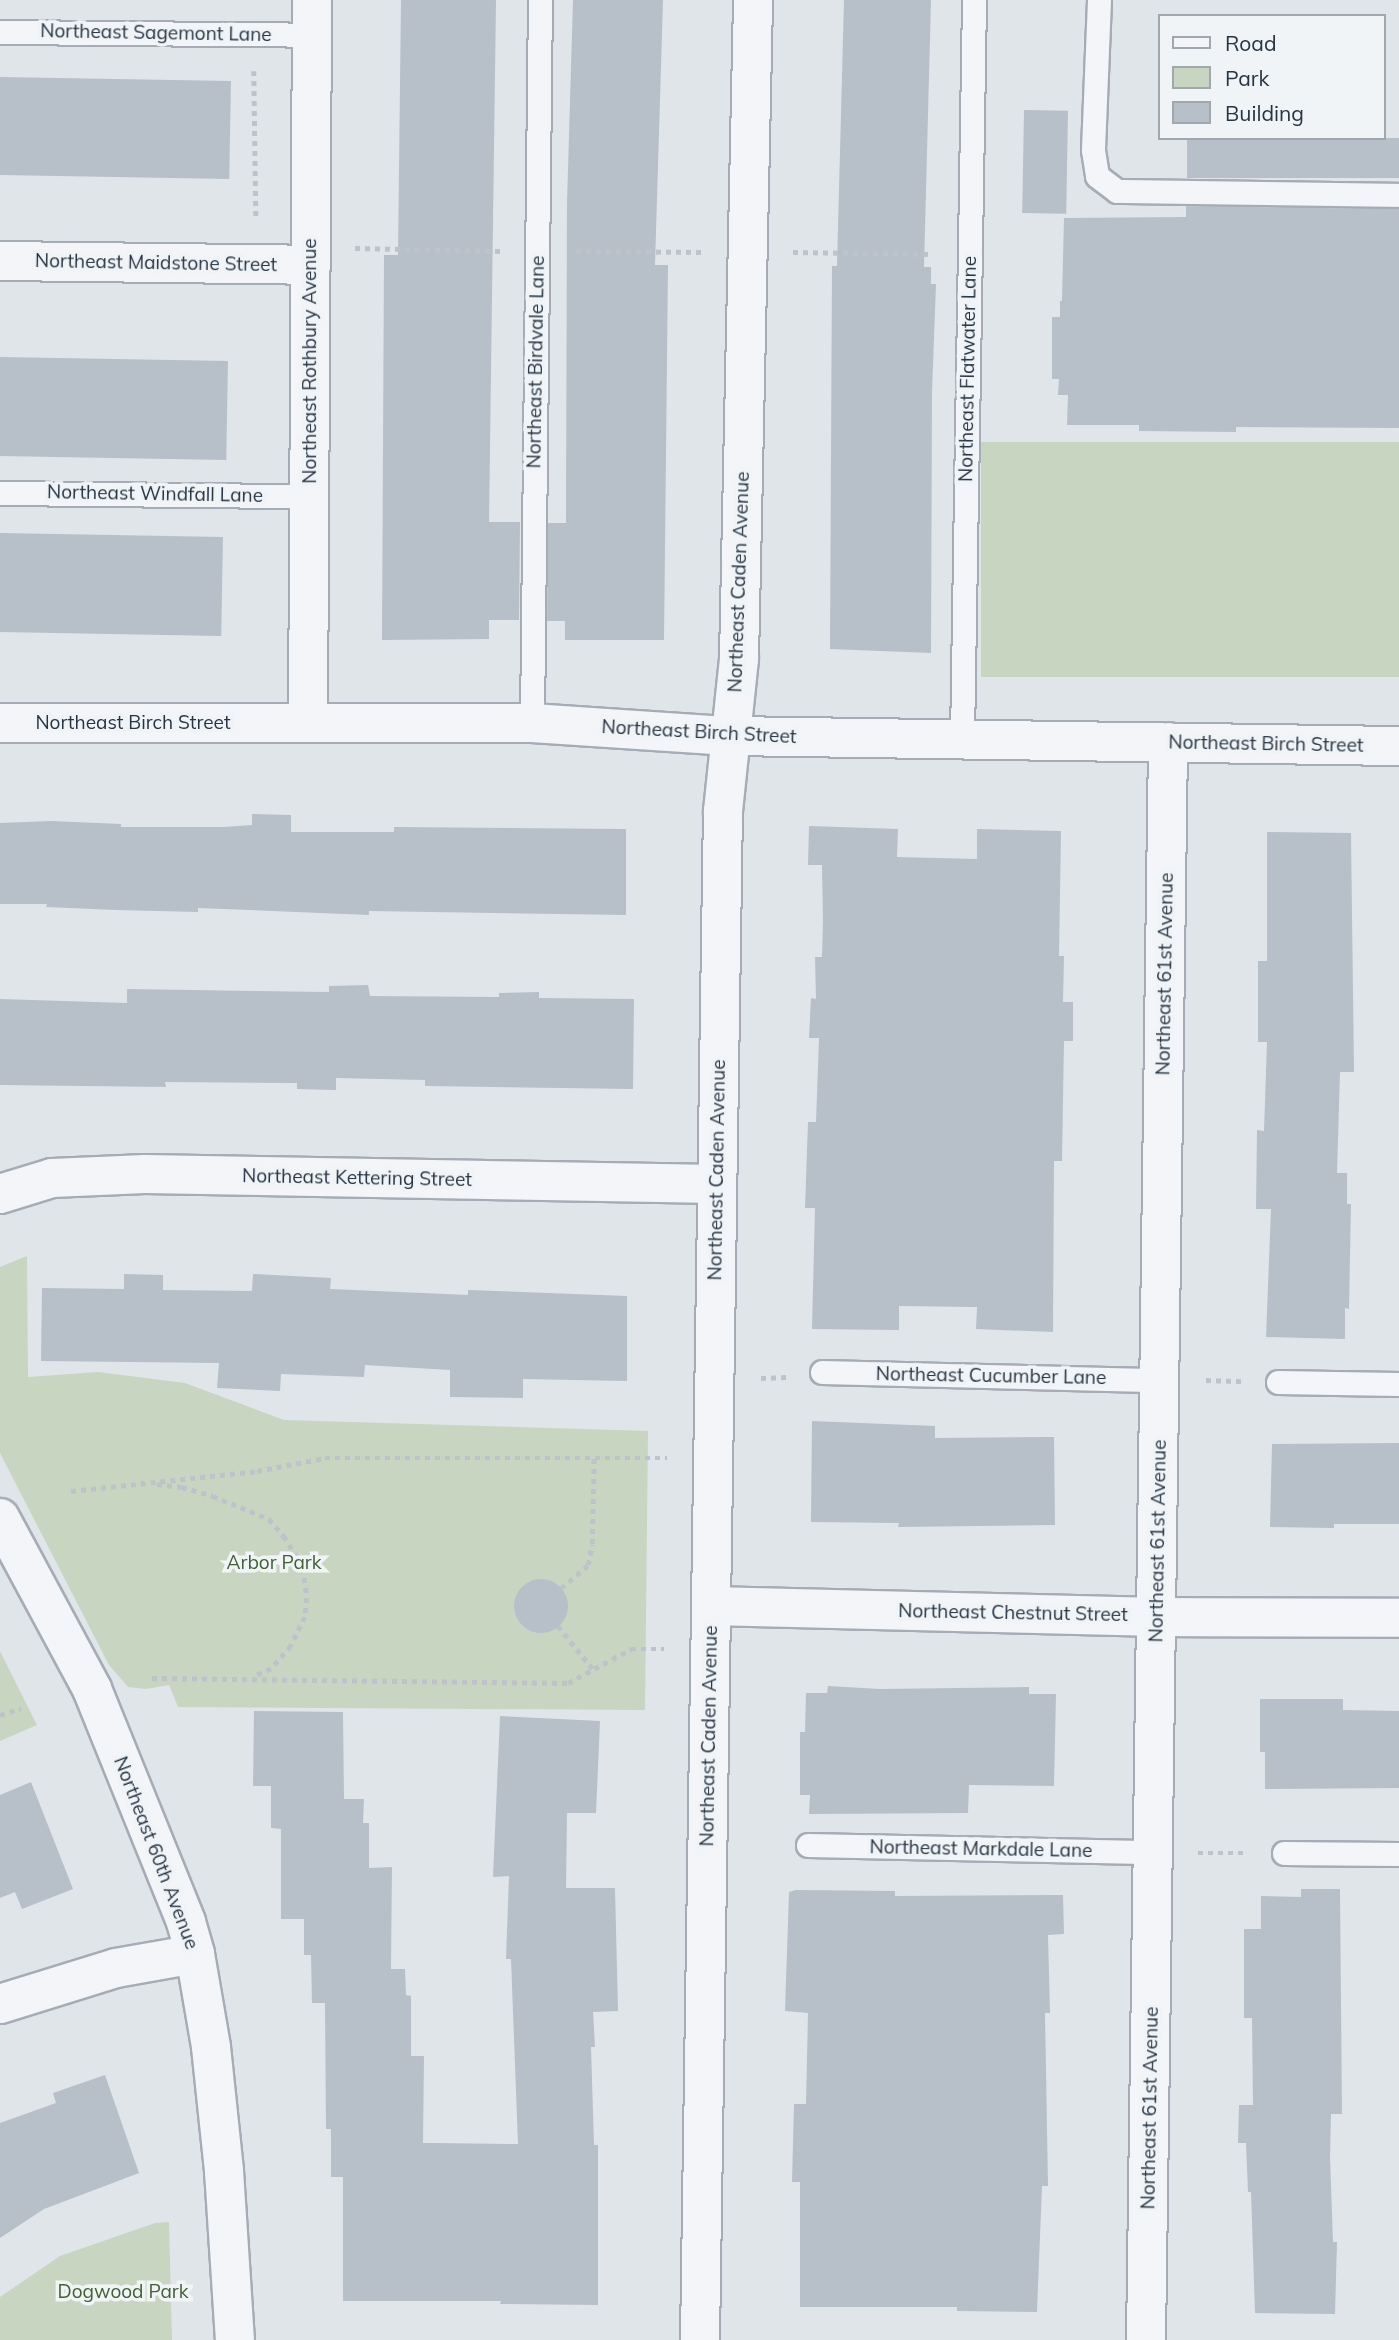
<!DOCTYPE html>
<style>
body{margin:0}
#map{position:relative;width:1399px;height:2340px;overflow:hidden;background:#e0e5ea;font-family:Mulish,sans-serif}
div>[style]{position:absolute}
.green>*{inset:0;background:#c8d5c1;transform-origin:0 0}
.building>*{inset:0;background:#b7bfc8;transform-origin:0 0}
.round{border-radius:50%}
.path>*{height:4.5px;margin-top:-2.25px;transform-origin:0;background:repeating-linear-gradient(90deg,#bec3c9 0 5px,transparent 0 10px)}
.roads{filter:drop-shadow(2px 0 #a5acb5) drop-shadow(-2px 0 #a5acb5) drop-shadow(0 2px #a5acb5) drop-shadow(0 -2px #a5acb5)}
.service>*{height:23px;margin:-11.5px;padding:0 11.5px;transform-origin:11.5px;border-radius:11.5px;background:#f3f5f8}
.minor>*{height:38px;margin:-19px;padding:0 19px;transform-origin:19px;border-radius:19px;background:#f3f5f8}
span{translate:-50% -50%;white-space:nowrap;text-align:center;line-height:1.15;-webkit-text-stroke:7px #f0f4f7;paint-order:stroke}
.street-label{font-size:19px;color:#273443}
.park-label{font-size:19px;color:#416033}
.legend{position:absolute;left:1158px;top:14px;width:228px;height:126px;box-sizing:border-box;background:#f0f4f7;border:2px solid #a0a7af;margin:0;padding:9px 12px;list-style:none;font-size:21px;color:#273443}
.legend li{display:flex;align-items:center;gap:14px;height:35px}
.legend b{width:35px;border:2px solid #a0a7af}
</style>
<div id="map">
<div class="green">
<div style="left:981px;top:442px;width:418px;height:235px"></div>
<div style="clip-path:polygon(27px 1256px,28px 1377px,98px 1372px,185px 1383px,284px 1420px,648px 1431px,645px 1710px,178px 1707px,169px 1685px,146px 1689px,128px 1687px,109px 1665px,0 1453px,0 1267px)"></div>
<div style="clip-path:polygon(0 1651px,37px 1725px,0 1741px)"></div>
<div style="clip-path:polygon(169px 2222px,172px 2340px,0 2340px,0 2297px,60px 2256px,155px 2223px)"></div>
</div>
<div class="building">
<div style="clip-path:polygon(401px 0,496px 0,489px 522px,520px 522px,519px 620px,489px 620px,489px 639px,382px 640px,384px 255px,398px 255px)"></div>
<div style="clip-path:polygon(573px 0,663px 0,655px 265px,668px 265px,664px 640px,565px 640px,565px 621px,547px 621px,548px 523px,566px 523px,567px 203px)"></div>
<div style="clip-path:polygon(844px 0,931px 0,924px 267px,931px 267px,931px 284px,936px 284px,932px 392px,931px 653px,830px 649px,832px 266px,837px 266px)"></div>
<div style="left:0;top:77px;width:231px;height:98px;rotate:1deg"></div>
<div style="left:1024px;top:110px;width:44px;height:103px;rotate:1deg"></div>
<div style="left:1187px;top:138px;width:212px;height:40px"></div>
<div style="clip-path:polygon(1186px 206px,1399px 209px,1399px 428px,1236px 427px,1236px 432px,1139px 431px,1139px 425px,1067px 425px,1068px 395px,1058px 395px,1059px 379px,1052px 379px,1052px 317px,1060px 317px,1060px 301px,1062px 301px,1064px 218px,1186px 217px)"></div>
<div style="left:0;top:357px;width:228px;height:99px;rotate:1deg"></div>
<div style="left:0;top:533px;width:223px;height:99px;rotate:1deg"></div>
<div style="clip-path:polygon(252px 814px,291px 815px,291px 832px,394px 832px,394px 827px,626px 829px,626px 915px,369px 911px,369px 915px,198px 908px,198px 912px,116px 910px,46px 907px,47px 904px,0 904px,0 823px,51px 821px,121px 824px,121px 827px,224px 827px,252px 825px)"></div>
<div style="clip-path:polygon(809px 826px,898px 829px,897px 857px,977px 859px,977px 829px,1061px 831px,1059px 956px,1064px 956px,1063px 1002px,1073px 1002px,1073px 1041px,1064px 1041px,1062px 1161px,1054px 1161px,1053px 1332px,976px 1329px,977px 1307px,899px 1306px,899px 1330px,812px 1329px,815px 1208px,805px 1208px,808px 1122px,816px 1122px,819px 1038px,809px 1038px,811px 998px,816px 999px,815px 957px,822px 957px,823px 921px,822px 865px,808px 865px)"></div>
<div style="clip-path:polygon(1267px 832px,1351px 833px,1354px 1072px,1340px 1072px,1337px 1173px,1347px 1173px,1347px 1204px,1351px 1204px,1349px 1309px,1345px 1308px,1345px 1339px,1266px 1337px,1271px 1209px,1256px 1209px,1257px 1130px,1264px 1131px,1267px 1042px,1258px 1042px,1258px 961px,1267px 961px)"></div>
<div style="clip-path:polygon(368px 985px,370px 996px,499px 997px,499px 993px,539px 992px,539px 998px,634px 999px,633px 1089px,425px 1086px,425px 1080px,336px 1078px,336px 1090px,297px 1089px,297px 1083px,165px 1082px,166px 1087px,0 1085px,0 999px,127px 1003px,127px 989px,329px 992px,329px 986px)"></div>
<div style="clip-path:polygon(124px 1274px,163px 1275px,163px 1290px,252px 1291px,253px 1274px,331px 1278px,330px 1289px,468px 1295px,468px 1290px,627px 1296px,627px 1381px,523px 1379px,523px 1398px,450px 1397px,450px 1370px,365px 1365px,364px 1377px,281px 1374px,280px 1391px,217px 1388px,219px 1363px,41px 1361px,42px 1288px,124px 1289px)"></div>
<div style="clip-path:polygon(812px 1421px,935px 1426px,935px 1438px,1054px 1437px,1055px 1525px,898px 1527px,899px 1523px,811px 1522px)"></div>
<div style="clip-path:polygon(1399px 1443px,1399px 1524px,1334px 1524px,1334px 1528px,1270px 1527px,1272px 1444px)"></div>
<div class="round" style="left:514px;top:1579px;width:54px;height:54px"></div>
<div style="clip-path:polygon(828px 1686px,880px 1689px,1029px 1687px,1029px 1694px,1056px 1694px,1054px 1786px,969px 1785px,968px 1813px,809px 1814px,810px 1795px,800px 1795px,800px 1732px,805px 1732px,806px 1693px,827px 1693px)"></div>
<div style="clip-path:polygon(1260px 1699px,1343px 1699px,1343px 1710px,1399px 1711px,1399px 1788px,1265px 1789px,1265px 1752px,1260px 1752px)"></div>
<div style="clip-path:polygon(254px 1711px,343px 1712px,344px 1799px,364px 1799px,363px 1823px,369px 1823px,369px 1868px,392px 1867px,391px 1969px,405px 1969px,406px 1995px,411px 1996px,411px 2056px,424px 2056px,423px 2143px,434px 2143px,518px 2144px,511px 1959px,506px 1959px,509px 1876px,493px 1877px,500px 1716px,600px 1721px,596px 1813px,567px 1813px,566px 1888px,615px 1888px,618px 2011px,593px 2012px,595px 2047px,591px 2047px,594px 2145px,598px 2145px,598px 2305px,500px 2304px,501px 2301px,343px 2301px,343px 2177px,331px 2177px,331px 2129px,326px 2129px,325px 2003px,312px 2003px,311px 1955px,304px 1955px,304px 1919px,281px 1919px,281px 1829px,271px 1828px,271px 1786px,253px 1786px)"></div>
<div style="clip-path:polygon(31px 1782px,73px 1889px,22px 1909px,15px 1892px,0 1898px,0 1795px)"></div>
<div style="clip-path:polygon(1301px 1889px,1340px 1889px,1342px 2114px,1331px 2114px,1330px 2157px,1333px 2242px,1337px 2242px,1335px 2314px,1255px 2313px,1251px 2192px,1248px 2192px,1246px 2143px,1238px 2143px,1239px 2105px,1253px 2105px,1252px 2018px,1244px 2018px,1244px 1929px,1261px 1929px,1261px 1896px,1301px 1897px)"></div>
<div style="clip-path:polygon(796px 1890px,895px 1891px,895px 1896px,1063px 1895px,1064px 1934px,1048px 1935px,1050px 2013px,1045px 2013px,1048px 2186px,1042px 2186px,1037px 2312px,957px 2311px,957px 2307px,800px 2307px,800px 2182px,792px 2182px,794px 2104px,806px 2104px,808px 2013px,785px 2011px,789px 1892px)"></div>
<div style="clip-path:polygon(105px 2075px,139px 2173px,44px 2209px,0 2238px,0 2123px,56px 2103px,53px 2093px)"></div>
</div>
<div class="path">
<div style="left:254px;top:71px;width:148px;rotate:89.2deg"></div>
<div style="left:355px;top:248px;width:145px;rotate:1.2deg"></div>
<div style="left:576px;top:251px;width:127px;rotate:0.5deg"></div>
<div style="left:793px;top:252px;width:138px;rotate:0.8deg"></div>
<div style="left:761px;top:1378px;width:26px;rotate:-2deg"></div>
<div style="left:1206px;top:1380px;width:37px;rotate:2deg"></div>
<div style="left:157px;top:1484px;width:25px;rotate:7deg"></div>
<div style="left:182px;top:1487px;width:32px;rotate:16deg"></div>
<div style="left:213px;top:1496px;width:61px;rotate:22.3deg"></div>
<div style="left:269px;top:1519px;width:23px;rotate:49deg"></div>
<div style="left:284px;top:1536px;width:37px;rotate:59deg"></div>
<div style="left:303px;top:1568px;width:30px;rotate:82deg"></div>
<div style="left:307px;top:1598px;width:19px;rotate:96deg"></div>
<div style="left:305px;top:1617px;width:32px;rotate:116deg"></div>
<div style="left:291px;top:1646px;width:30px;rotate:131deg"></div>
<div style="left:271px;top:1669px;width:20px;rotate:156deg"></div>
<div style="left:71px;top:1491px;width:187px;rotate:-6.1deg"></div>
<div style="left:257px;top:1471px;width:69px;rotate:-10.8deg"></div>
<div style="left:325px;top:1458px;width:342px"></div>
<div style="left:561px;top:1588px;width:35px;rotate:-40deg"></div>
<div style="left:588px;top:1565px;width:21px;rotate:-79deg"></div>
<div style="left:592px;top:1544px;width:87px;rotate:-88.7deg"></div>
<div style="left:558px;top:1626px;width:55px;rotate:50.9deg"></div>
<div style="left:152px;top:1678px;width:416px;rotate:0.7deg"></div>
<div style="left:568px;top:1683px;width:72px;rotate:-28.4deg"></div>
<div style="left:631px;top:1649px;width:33px"></div>
<div style="left:0;top:1715px;width:22px;rotate:-18deg"></div>
<div style="left:1198px;top:1853px;width:50px"></div>
</div>
<div class="roads">
<div class="service">
<div style="left:1099px;top:0;width:150px;rotate:92.3deg"></div>
<div style="left:1093px;top:150px;width:26px;rotate:81deg"></div>
<div style="left:1097px;top:176px;width:25px;rotate:37deg"></div>
<div style="left:1117px;top:191px;width:282px;rotate:0.8deg"></div>
<div style="left:0;top:32px;width:313px;rotate:0.5deg"></div>
<div style="left:0;top:493px;width:309px;rotate:0.6deg"></div>
<div style="left:532px;top:723px;width:723px;rotate:-89.37deg"></div>
<div style="left:962px;top:739px;width:739px;rotate:-89.07deg"></div>
<div style="left:822px;top:1372px;width:337px;rotate:1.4deg"></div>
<div style="left:1278px;top:1382px;width:121px;rotate:0.9deg"></div>
<div style="left:808px;top:1845px;width:347px;rotate:1.2deg"></div>
<div style="left:1284px;top:1853px;width:115px;rotate:0.5deg"></div>
</div>
<div class="minor">
<div style="left:0;top:261px;width:311px;rotate:0.7deg"></div>
<div style="left:308px;top:722px;width:722px;rotate:-89.68deg"></div>
<div style="left:0;top:723px;width:532px"></div>
<div style="left:532px;top:723px;width:198px;rotate:3.8deg"></div>
<div style="left:730px;top:736px;width:669px;rotate:0.86deg"></div>
<div style="left:0;top:1194px;width:54px;rotate:-17.1deg"></div>
<div style="left:52px;top:1178px;width:93px;rotate:-2.5deg"></div>
<div style="left:145px;top:1174px;width:572px;rotate:1deg"></div>
<div style="left:0;top:1518px;width:194px;rotate:61.7deg"></div>
<div style="left:92px;top:1689px;width:251px;rotate:68deg"></div>
<div style="left:186px;top:1922px;width:33px;rotate:74deg"></div>
<div style="left:195px;top:1954px;width:94px;rotate:80.2deg"></div>
<div style="left:211px;top:2047px;width:125px;rotate:84deg"></div>
<div style="left:224px;top:2171px;width:169px;rotate:86.3deg"></div>
<div style="left:711px;top:1606px;width:447px;rotate:1.4deg"></div>
<div style="left:1158px;top:1617px;width:241px;rotate:0.2deg"></div>
<div style="left:0;top:2004px;width:121px;rotate:-17.2deg"></div>
<div style="left:116px;top:1968px;width:80px;rotate:-10deg"></div>
<div style="left:700px;top:2340px;width:1529px;rotate:-89.14deg"></div>
<div style="left:723px;top:811px;width:153px;rotate:-84deg"></div>
<div style="left:739px;top:659px;width:659px;rotate:-88.78deg"></div>
<div style="left:1146px;top:2340px;width:1598px;rotate:-89.21deg"></div>
</div>
</div>
<div class="street-label">
<span style="left:156px;top:33px;rotate:1deg">Northeast Sagemont Lane</span>
<span style="left:156px;top:263px;rotate:1deg">Northeast Maidstone Street</span>
<span style="left:310px;top:361px;rotate:-90deg">Northeast Rothbury Avenue</span>
<span style="left:536px;top:362px;rotate:-89deg">Northeast Birdvale Lane</span>
<span style="left:968px;top:369px;rotate:-89deg">Northeast Flatwater Lane</span>
<span style="left:155px;top:494px;rotate:1deg">Northeast Windfall Lane</span>
<span style="left:739px;top:582px;rotate:-88deg">Northeast Caden Avenue</span>
<span style="left:133px;top:723px">Northeast Birch Street</span>
<span style="left:699px;top:732px;rotate:3deg">Northeast Birch Street</span>
<span style="left:1266px;top:744px;rotate:1deg">Northeast Birch Street</span>
<span style="left:1165px;top:974px;rotate:-89deg">Northeast 61st Avenue</span>
<span style="left:717px;top:1170px;rotate:-89deg">Northeast Caden Avenue</span>
<span style="left:357px;top:1178px;rotate:1deg">Northeast Kettering Street</span>
<span style="left:991px;top:1376px;rotate:1deg">Northeast Cucumber Lane</span>
<span style="left:1158px;top:1541px;rotate:-89deg">Northeast 61st Avenue</span>
<span style="left:1013px;top:1613px;rotate:1deg">Northeast Chestnut Street</span>
<span style="left:709px;top:1736px;rotate:-89deg">Northeast Caden Avenue</span>
<span style="left:981px;top:1849px;rotate:1deg">Northeast Markdale Lane</span>
<span style="left:156px;top:1853px;rotate:69deg">Northeast 60th Avenue</span>
<span style="left:1150px;top:2108px;rotate:-89deg">Northeast 61st Avenue</span>
</div>
<div class="park-label">
<span style="left:274px;top:1563px">Arbor Park</span>
<span style="left:123px;top:2292px">Dogwood Park</span>
</div>
<ul class="legend">
<li><b style="height:9px;background:#f3f5f8"></b>Road</li>
<li><b style="height:19px;background:#c8d5c1"></b>Park</li>
<li><b style="height:19px;background:#b7bfc8"></b>Building</li>
</ul>
</div>
